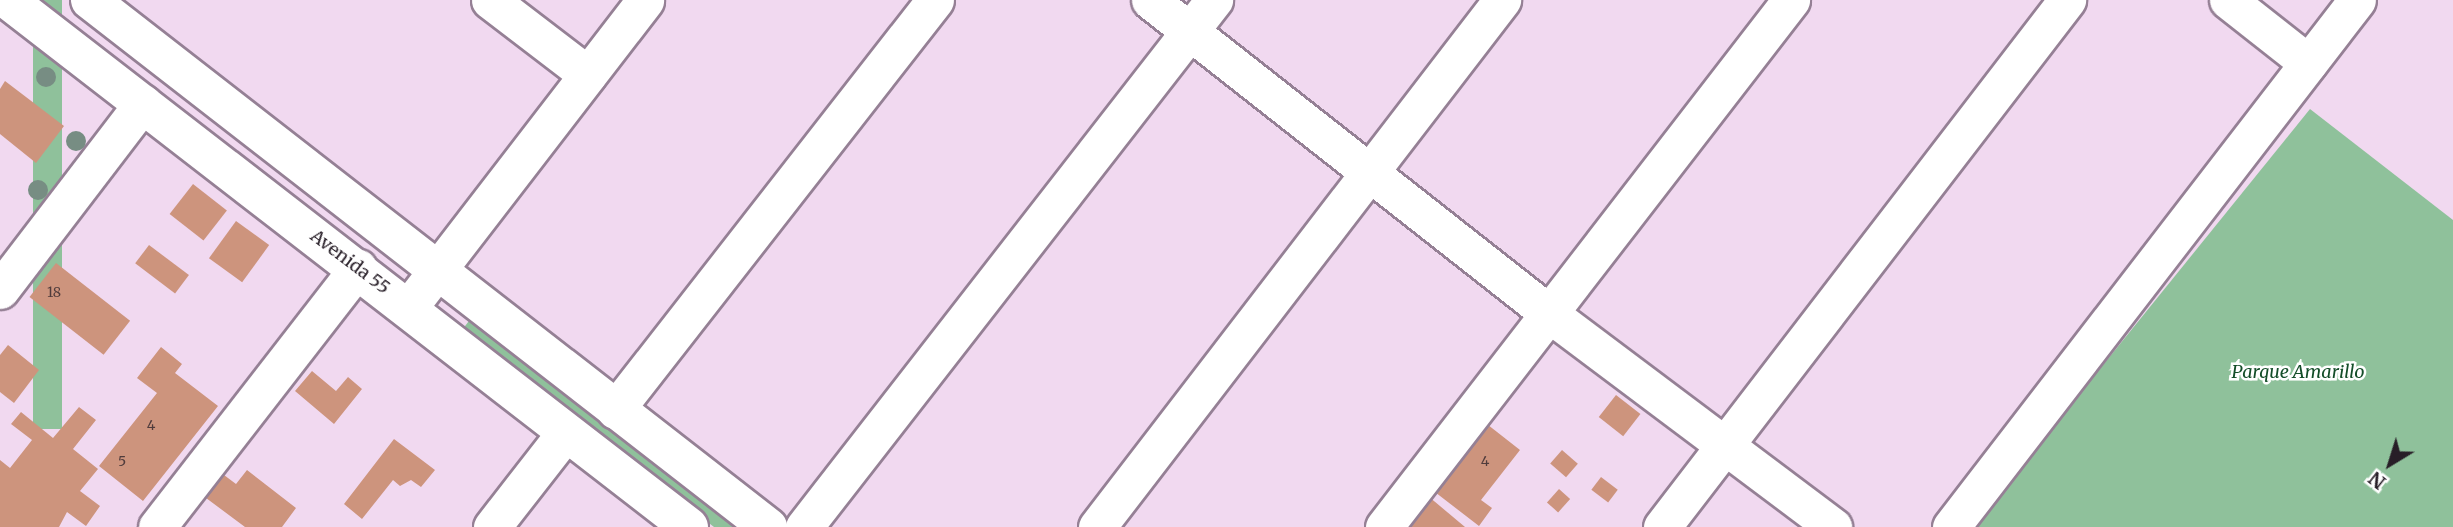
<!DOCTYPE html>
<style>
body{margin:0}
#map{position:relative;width:2453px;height:527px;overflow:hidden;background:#f1d9f0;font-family:Merriweather,serif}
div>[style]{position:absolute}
.green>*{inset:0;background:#8fc19b;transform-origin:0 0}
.building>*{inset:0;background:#cd947d;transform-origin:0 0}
.roads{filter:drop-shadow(2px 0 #958095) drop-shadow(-2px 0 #958095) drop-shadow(0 2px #958095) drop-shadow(0 -2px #958095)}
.minor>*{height:37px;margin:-18.5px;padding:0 18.5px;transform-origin:18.5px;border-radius:18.5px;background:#fff}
.tertiary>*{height:38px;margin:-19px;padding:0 19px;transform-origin:19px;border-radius:19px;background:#fff}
.trees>*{width:20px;height:20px;margin:-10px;border-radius:50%;background:#778d83}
span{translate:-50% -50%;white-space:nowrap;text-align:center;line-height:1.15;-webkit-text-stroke:5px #fff;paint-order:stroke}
.number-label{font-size:14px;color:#503c3c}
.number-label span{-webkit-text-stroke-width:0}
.street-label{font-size:18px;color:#271e27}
.park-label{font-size:18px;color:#144e29;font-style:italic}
.north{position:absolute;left:2355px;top:429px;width:70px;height:70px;-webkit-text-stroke:5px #fff;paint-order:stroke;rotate:218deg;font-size:19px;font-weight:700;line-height:28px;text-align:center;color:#271e27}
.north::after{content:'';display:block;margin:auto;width:24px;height:32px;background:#271e27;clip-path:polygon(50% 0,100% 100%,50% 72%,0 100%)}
</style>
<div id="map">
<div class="green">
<div style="left:33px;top:0;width:29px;height:429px"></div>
<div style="clip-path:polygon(2310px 109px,2453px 220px,2453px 527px,1972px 527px)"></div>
<div style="clip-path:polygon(472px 317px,744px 527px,714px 527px,462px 330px)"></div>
</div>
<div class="building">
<div style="clip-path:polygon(5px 81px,64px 126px,36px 163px,0 134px,0 89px)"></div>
<div style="left:193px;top:184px;width:43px;height:38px;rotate:38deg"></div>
<div style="left:236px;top:221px;width:41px;height:46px;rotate:36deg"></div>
<div style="left:149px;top:245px;width:50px;height:23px;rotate:37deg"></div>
<div style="left:56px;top:263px;width:94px;height:43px;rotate:38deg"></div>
<div style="clip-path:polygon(8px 345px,39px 370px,14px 403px,0 392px,0 355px)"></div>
<div style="clip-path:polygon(161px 347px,182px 364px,175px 373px,218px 406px,143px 501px,99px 466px,157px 393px,137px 378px)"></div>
<div style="clip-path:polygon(312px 371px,336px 391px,348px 377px,362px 389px,334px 424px,295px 391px)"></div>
<div style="left:1616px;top:395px;width:31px;height:28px;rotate:38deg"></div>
<div style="clip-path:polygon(79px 407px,96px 420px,73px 449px,98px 469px,80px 491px,100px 506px,86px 526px,67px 512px,59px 527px,0 527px,0 460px,10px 468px,32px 440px,11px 424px,21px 412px,53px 438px)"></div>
<div style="clip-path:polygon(1483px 421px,1520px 450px,1481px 500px,1492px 508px,1479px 526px,1431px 489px)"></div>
<div style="clip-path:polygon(394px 439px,435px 470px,421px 487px,411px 480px,400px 486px,393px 480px,362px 519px,344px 504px)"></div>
<div style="left:1562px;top:450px;width:21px;height:18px;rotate:41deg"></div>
<div style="clip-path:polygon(216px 469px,236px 484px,247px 470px,296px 508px,282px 527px,245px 527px,198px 492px)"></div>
<div style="left:1601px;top:477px;width:21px;height:16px;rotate:37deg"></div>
<div style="left:1559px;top:489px;width:15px;height:18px;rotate:42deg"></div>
<div style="clip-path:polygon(1428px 496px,1465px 527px,1402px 527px)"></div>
</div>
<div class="roads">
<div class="minor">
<div style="left:490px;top:0;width:123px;rotate:37.4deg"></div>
<div style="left:1150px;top:0;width:505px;rotate:38.16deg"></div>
<div style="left:1547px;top:312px;width:358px;rotate:36.9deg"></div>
<div style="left:2228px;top:0;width:102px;rotate:38.2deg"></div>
<div style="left:0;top:290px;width:235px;rotate:-52.6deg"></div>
<div style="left:409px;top:307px;width:387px;rotate:-52.4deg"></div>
<div style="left:615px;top:410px;width:520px;rotate:-52.03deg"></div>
<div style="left:157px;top:527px;width:328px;rotate:-52.2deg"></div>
<div style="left:492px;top:527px;width:120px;rotate:-52.1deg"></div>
<div style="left:804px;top:527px;width:668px;rotate:-52.12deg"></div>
<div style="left:1097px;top:527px;width:665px;rotate:-52.46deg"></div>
<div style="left:1384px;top:527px;width:666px;rotate:-52.32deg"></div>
<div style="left:1662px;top:527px;width:665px;rotate:-52.46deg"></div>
<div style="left:1951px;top:527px;width:665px;rotate:-52.39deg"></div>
</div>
<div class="tertiary">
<div style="left:8px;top:0;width:861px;rotate:37.73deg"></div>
<div style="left:90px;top:0;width:859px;rotate:37.86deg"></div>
</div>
</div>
<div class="trees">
<div style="left:46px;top:77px"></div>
<div style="left:76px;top:141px"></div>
<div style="left:38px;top:190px"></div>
</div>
<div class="number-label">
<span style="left:54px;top:292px">18</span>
<span style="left:151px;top:425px">4</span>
<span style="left:122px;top:461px">5</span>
<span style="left:1485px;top:461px">4</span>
</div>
<div class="street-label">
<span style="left:350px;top:262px;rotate:37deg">Avenida 55</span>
</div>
<div class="park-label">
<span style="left:2298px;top:372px">Parque Amarillo</span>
</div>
<div class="north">N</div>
</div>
